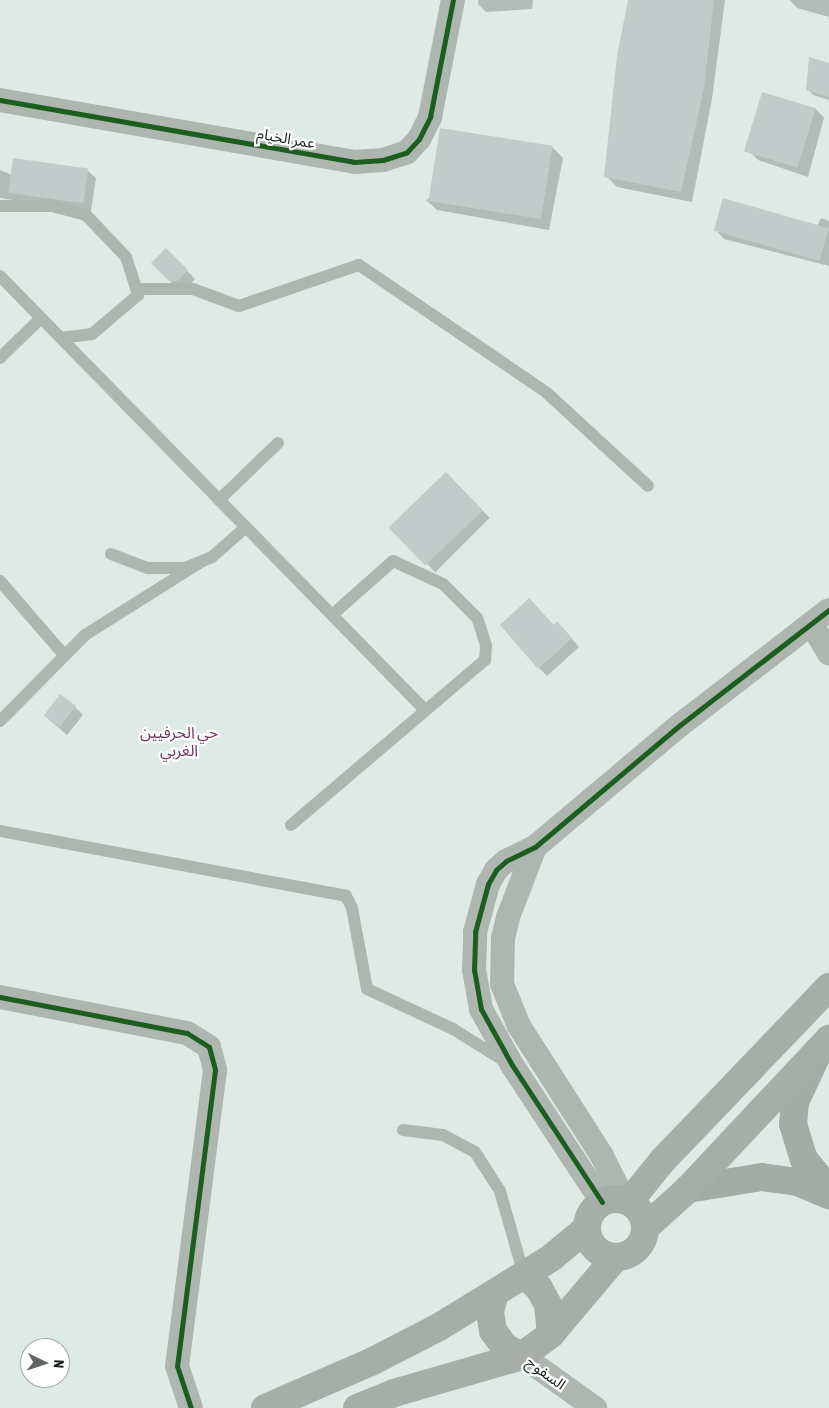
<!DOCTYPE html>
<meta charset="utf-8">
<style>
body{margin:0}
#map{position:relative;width:829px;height:1408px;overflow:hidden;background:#dfeae7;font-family:"Asap Condensed","Noto Sans Arabic",sans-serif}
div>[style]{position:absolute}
.shadow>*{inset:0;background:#0003;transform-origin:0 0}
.building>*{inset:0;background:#c2cbca;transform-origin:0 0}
.lane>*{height:12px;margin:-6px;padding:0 6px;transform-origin:6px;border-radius:6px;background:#afb6b0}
.street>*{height:24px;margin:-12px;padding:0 12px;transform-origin:12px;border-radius:12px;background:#afb6b0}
.secondary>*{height:28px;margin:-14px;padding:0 14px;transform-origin:14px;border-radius:14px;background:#a4aca5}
.primary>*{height:28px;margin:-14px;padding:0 14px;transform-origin:14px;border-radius:14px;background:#a7aea7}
.primary>.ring{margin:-14px;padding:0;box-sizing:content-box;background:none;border:28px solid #a7aea7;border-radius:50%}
.cycleway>*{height:5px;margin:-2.5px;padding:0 2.5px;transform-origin:2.5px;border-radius:2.5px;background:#1b5e20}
span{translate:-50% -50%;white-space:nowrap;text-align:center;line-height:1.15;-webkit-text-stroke:4.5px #fff;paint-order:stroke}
.street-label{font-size:15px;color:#1b2220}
.neighbourhood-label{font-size:16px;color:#6e3662}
.north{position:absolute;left:20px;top:1338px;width:50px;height:50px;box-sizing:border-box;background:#fff;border:1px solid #a4a7a6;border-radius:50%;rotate:94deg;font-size:14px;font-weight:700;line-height:20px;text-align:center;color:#1b2220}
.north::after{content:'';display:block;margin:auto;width:18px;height:22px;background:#606866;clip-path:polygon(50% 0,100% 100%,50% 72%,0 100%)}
</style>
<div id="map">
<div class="shadow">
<div style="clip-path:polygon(478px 0,533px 0,532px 9px,486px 12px,478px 4px)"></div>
<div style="clip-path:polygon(629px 0,725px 0,712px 99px,692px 202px,617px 187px,606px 176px)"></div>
<div style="clip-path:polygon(790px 0,829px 0,829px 17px,797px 8px)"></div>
<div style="clip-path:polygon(829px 64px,829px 100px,813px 95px,808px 89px)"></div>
<div style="clip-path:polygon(763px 93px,816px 109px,824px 118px,808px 177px,758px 160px,750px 152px)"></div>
<div style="clip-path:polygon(552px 147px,563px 158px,549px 230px,437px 210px,426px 200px)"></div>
<div style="clip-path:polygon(0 170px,12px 175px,87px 170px,96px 178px,91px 211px,0 198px)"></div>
<div style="clip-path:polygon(821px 218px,829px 221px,829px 266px,724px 239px,716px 230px,817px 226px)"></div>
<div style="clip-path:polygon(166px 249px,195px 279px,186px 289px,178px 289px,152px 263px)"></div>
<div style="left:446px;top:474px;width:62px;height:77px;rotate:45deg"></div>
<div style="clip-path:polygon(554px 626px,565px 631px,579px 647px,547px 676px,539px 668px)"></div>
<div style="clip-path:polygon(75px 707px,83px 715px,67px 735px,45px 716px)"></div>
</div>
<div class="building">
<div style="clip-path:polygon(628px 0,714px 0,704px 88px,681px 192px,604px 177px,617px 56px)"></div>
<div style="clip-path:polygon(809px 57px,829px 63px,829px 97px,806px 90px)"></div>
<div style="left:762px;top:92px;width:56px;height:62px;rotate:17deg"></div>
<div style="left:440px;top:128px;width:114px;height:74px;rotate:9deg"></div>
<div style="left:13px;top:158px;width:76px;height:35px;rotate:8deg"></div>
<div style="left:723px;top:198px;width:110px;height:34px;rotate:16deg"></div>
<div style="clip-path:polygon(166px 248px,188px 270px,177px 281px,169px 281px,151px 263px)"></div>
<div style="left:446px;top:472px;width:53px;height:80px;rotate:46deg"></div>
<div style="clip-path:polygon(529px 598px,554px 625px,557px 621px,572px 638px,538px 669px,500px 625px)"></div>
<div style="left:60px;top:694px;width:20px;height:27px;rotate:37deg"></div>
</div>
<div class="lane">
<div style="left:0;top:206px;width:52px"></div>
<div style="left:52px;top:206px;width:35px;rotate:15deg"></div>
<div style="left:86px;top:215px;width:58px;rotate:46.4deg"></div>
<div style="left:126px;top:257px;width:40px;rotate:72deg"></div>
<div style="left:138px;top:295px;width:60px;rotate:139.7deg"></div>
<div style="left:92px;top:334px;width:31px;rotate:173deg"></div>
<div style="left:0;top:276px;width:606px;rotate:45.6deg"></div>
<div style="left:136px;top:289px;width:57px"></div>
<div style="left:193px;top:289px;width:49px;rotate:20.3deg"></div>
<div style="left:239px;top:306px;width:127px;rotate:-18.9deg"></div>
<div style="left:359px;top:265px;width:227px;rotate:34.2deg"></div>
<div style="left:547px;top:393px;width:137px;rotate:42.6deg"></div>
<div style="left:0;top:358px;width:57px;rotate:-44.3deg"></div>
<div style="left:219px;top:500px;width:82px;rotate:-44deg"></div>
<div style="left:111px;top:554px;width:40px;rotate:21deg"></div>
<div style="left:148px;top:568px;width:37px"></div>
<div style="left:185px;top:568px;width:29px;rotate:-22deg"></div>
<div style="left:212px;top:557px;width:45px;rotate:-41.4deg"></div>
<div style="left:0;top:581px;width:98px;rotate:49.1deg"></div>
<div style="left:0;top:721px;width:121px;rotate:-45.3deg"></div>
<div style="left:85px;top:635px;width:137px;rotate:-32.2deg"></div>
<div style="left:291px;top:825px;width:255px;rotate:-40.4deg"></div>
<div style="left:485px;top:660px;width:15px;rotate:-86deg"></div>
<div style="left:486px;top:645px;width:28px;rotate:-108deg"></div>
<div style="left:477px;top:618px;width:48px;rotate:-135deg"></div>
<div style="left:443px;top:584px;width:55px;rotate:-155.3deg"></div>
<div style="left:393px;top:561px;width:81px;rotate:138.5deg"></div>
<div style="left:0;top:831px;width:352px;rotate:10.6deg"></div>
<div style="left:346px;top:896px;width:13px;rotate:63deg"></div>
<div style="left:352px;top:908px;width:82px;rotate:79.5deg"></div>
<div style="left:367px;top:989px;width:95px;rotate:24.9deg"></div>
<div style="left:453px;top:1029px;width:62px;rotate:31.9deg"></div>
<div style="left:403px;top:1130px;width:40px;rotate:7.1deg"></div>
<div style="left:443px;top:1135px;width:36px;rotate:28deg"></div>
<div style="left:475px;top:1152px;width:46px;rotate:57.3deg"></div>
<div style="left:500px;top:1191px;width:87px;rotate:74.1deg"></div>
</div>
<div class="street">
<div style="left:0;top:100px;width:359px;rotate:9.9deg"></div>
<div style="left:354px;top:162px;width:29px;rotate:-4deg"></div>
<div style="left:383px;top:160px;width:25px;rotate:-18deg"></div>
<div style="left:407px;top:152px;width:18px;rotate:-47deg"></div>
<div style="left:419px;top:139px;width:25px;rotate:-63deg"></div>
<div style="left:430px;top:117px;width:119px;rotate:-78.9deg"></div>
<div style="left:812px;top:625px;width:33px;rotate:59deg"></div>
<div style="left:535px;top:847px;width:75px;rotate:111.1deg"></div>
<div style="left:508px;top:917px;width:22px;rotate:103deg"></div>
<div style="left:503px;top:938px;width:46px;rotate:91.2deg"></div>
<div style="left:502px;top:984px;width:45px;rotate:68deg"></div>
<div style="left:519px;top:1026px;width:154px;rotate:57.4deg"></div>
<div style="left:602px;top:1156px;width:49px;rotate:63.4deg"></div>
<div style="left:0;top:997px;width:190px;rotate:10.9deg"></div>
<div style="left:187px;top:1033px;width:26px;rotate:32deg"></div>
<div style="left:209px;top:1047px;width:24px;rotate:75deg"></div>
<div style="left:215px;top:1070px;width:298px;rotate:97.3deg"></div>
<div style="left:177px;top:1366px;width:44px;rotate:71.6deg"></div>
<div style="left:602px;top:1202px;width:164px;rotate:-123.3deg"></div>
<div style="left:512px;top:1065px;width:64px;rotate:-119deg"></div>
<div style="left:481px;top:1009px;width:40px;rotate:-100deg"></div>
<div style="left:474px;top:970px;width:38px;rotate:-88deg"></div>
<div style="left:475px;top:932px;width:50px;rotate:-74.8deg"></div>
<div style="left:488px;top:884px;width:16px;rotate:-60deg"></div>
<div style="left:496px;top:870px;width:13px;rotate:-42deg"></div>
<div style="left:506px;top:861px;width:32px;rotate:-26deg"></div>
<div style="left:535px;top:847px;width:189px;rotate:-40.1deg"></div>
<div style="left:680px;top:725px;width:188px;rotate:-37.7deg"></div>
<div style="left:522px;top:1356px;width:90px;rotate:35.5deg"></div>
</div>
<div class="secondary">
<div style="left:816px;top:1057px;width:50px;rotate:115deg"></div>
<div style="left:795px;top:1102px;width:22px;rotate:95deg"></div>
<div style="left:793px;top:1124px;width:37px;rotate:73deg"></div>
<div style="left:804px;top:1159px;width:40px;rotate:51deg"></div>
<div style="left:688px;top:1189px;width:75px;rotate:-9.2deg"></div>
<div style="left:762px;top:1177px;width:36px;rotate:8deg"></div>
<div style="left:798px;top:1182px;width:34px;rotate:23deg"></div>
</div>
<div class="primary">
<div class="ring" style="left:587px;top:1199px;width:30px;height:30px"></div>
<div style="left:629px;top:1202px;width:54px;rotate:-51deg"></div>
<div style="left:663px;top:1160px;width:240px;rotate:-46.2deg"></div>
<div style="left:645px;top:1228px;width:58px;rotate:-42.2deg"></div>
<div style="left:688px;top:1189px;width:206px;rotate:-46.8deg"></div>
<div style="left:524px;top:1275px;width:20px;rotate:41deg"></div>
<div style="left:539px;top:1288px;width:19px;rotate:62deg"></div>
<div style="left:548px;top:1305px;width:29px;rotate:84deg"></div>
<div style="left:495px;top:1293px;width:20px;rotate:105deg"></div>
<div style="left:490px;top:1312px;width:19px;rotate:81deg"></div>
<div style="left:493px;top:1331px;width:20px;rotate:53deg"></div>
<div style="left:505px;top:1347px;width:19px;rotate:28deg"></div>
<div style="left:265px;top:1408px;width:116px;rotate:-23.5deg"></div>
<div style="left:371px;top:1362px;width:76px;rotate:-27.2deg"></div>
<div style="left:439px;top:1327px;width:132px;rotate:-31.6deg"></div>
<div style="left:551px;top:1258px;width:47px;rotate:-39.8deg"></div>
<div style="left:357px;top:1408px;width:40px;rotate:-22deg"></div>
<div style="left:394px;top:1393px;width:133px;rotate:-16.1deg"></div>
<div style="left:522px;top:1356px;width:36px;rotate:-37deg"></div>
<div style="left:551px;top:1334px;width:99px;rotate:-49.9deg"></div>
</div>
<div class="cycleway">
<div style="left:0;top:100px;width:359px;rotate:9.9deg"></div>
<div style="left:354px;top:162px;width:29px;rotate:-4deg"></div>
<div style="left:383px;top:160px;width:25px;rotate:-18deg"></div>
<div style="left:407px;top:152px;width:18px;rotate:-47deg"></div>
<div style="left:419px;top:139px;width:25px;rotate:-63deg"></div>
<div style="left:430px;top:117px;width:119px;rotate:-78.9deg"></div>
<div style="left:0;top:997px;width:190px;rotate:10.9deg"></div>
<div style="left:187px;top:1033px;width:26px;rotate:32deg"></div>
<div style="left:209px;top:1047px;width:24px;rotate:75deg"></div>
<div style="left:215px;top:1070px;width:298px;rotate:97.3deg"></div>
<div style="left:177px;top:1366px;width:44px;rotate:71.6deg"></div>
<div style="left:602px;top:1202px;width:164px;rotate:-123.3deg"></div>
<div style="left:512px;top:1065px;width:64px;rotate:-119deg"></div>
<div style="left:481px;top:1009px;width:40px;rotate:-100deg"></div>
<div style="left:474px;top:970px;width:38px;rotate:-88deg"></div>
<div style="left:475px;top:932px;width:50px;rotate:-74.8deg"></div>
<div style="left:488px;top:884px;width:16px;rotate:-60deg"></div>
<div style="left:496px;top:870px;width:13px;rotate:-42deg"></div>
<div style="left:506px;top:861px;width:32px;rotate:-26deg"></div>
<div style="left:535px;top:847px;width:189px;rotate:-40.1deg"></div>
<div style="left:680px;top:725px;width:188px;rotate:-37.7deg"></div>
</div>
<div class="street-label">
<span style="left:286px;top:138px;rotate:10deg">عمر الخيام</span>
<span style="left:546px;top:1373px;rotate:36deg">السفوح</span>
</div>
<div class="neighbourhood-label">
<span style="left:179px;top:741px">حي الحرفيين<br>الغربي</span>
</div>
<div class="north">N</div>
</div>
